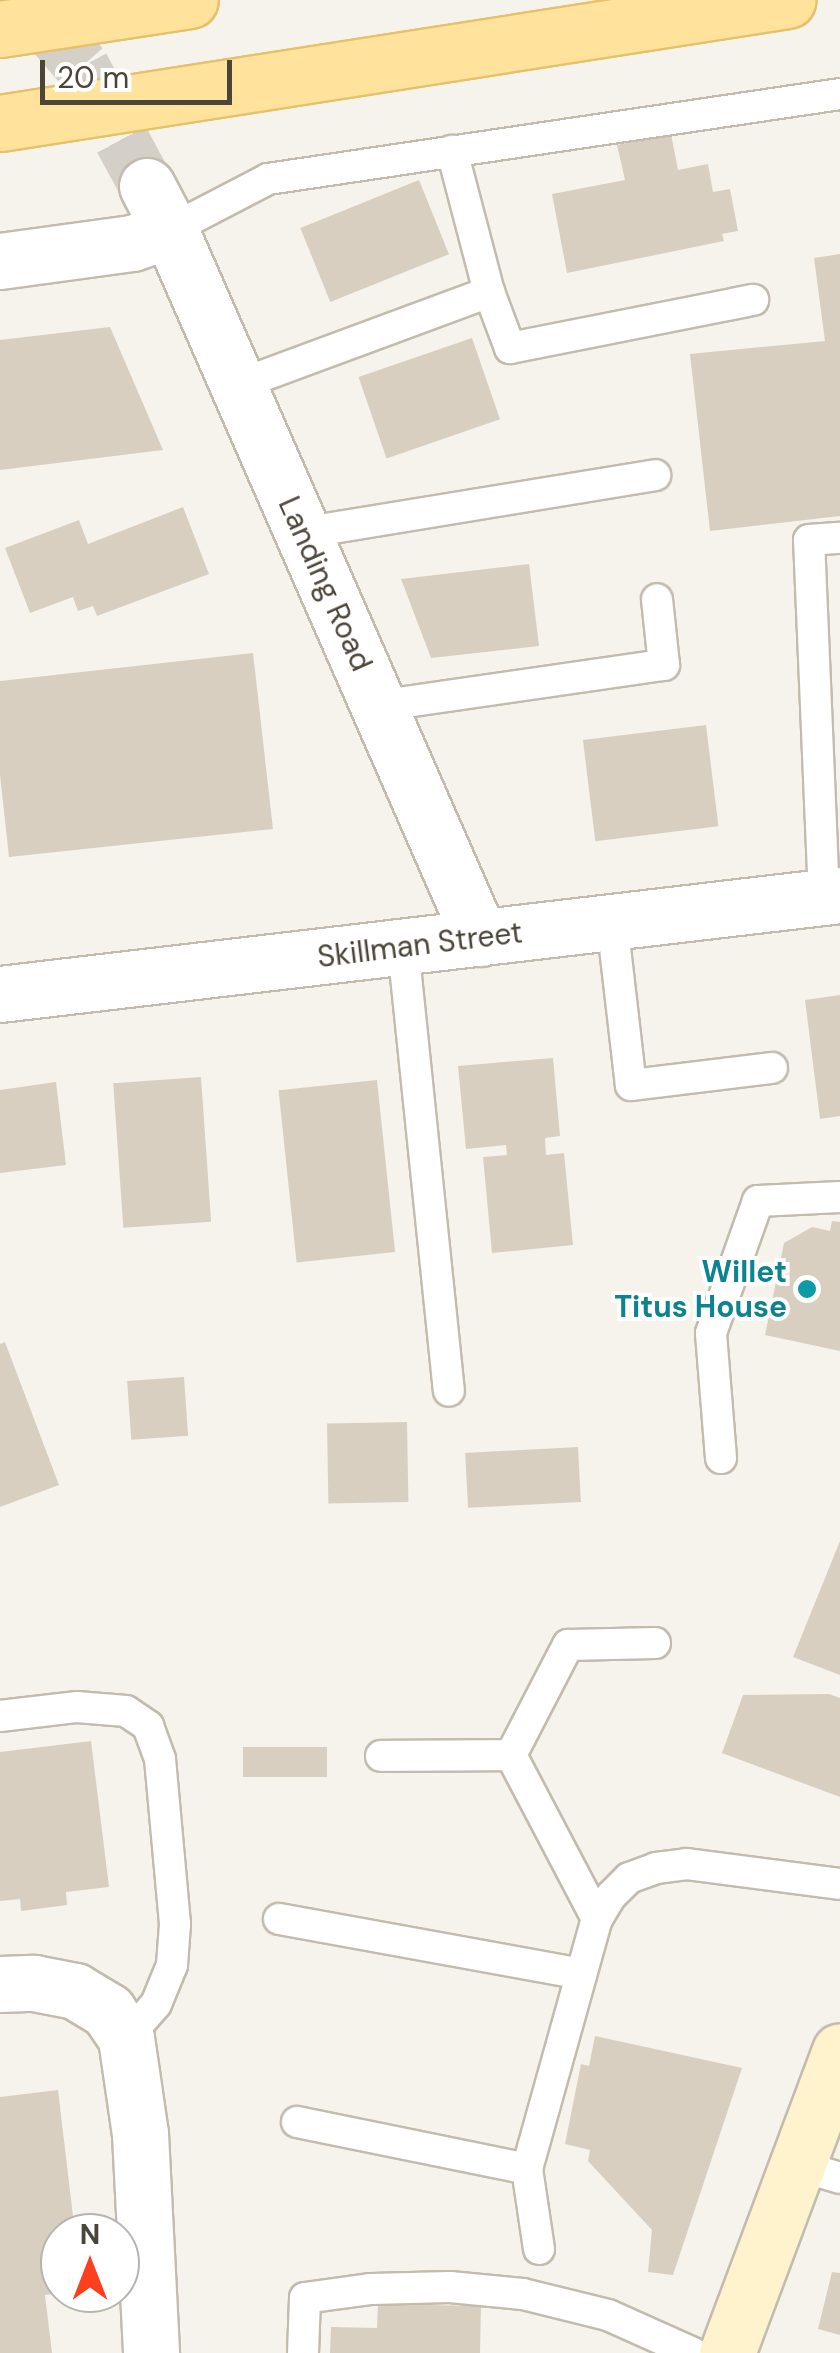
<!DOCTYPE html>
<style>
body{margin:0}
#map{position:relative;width:840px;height:2353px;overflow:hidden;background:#f6f3ec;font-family:"DM Sans",sans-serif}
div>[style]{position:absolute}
.building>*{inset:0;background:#d8cfc1;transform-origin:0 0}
.street-tunnel>*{height:55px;margin-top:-27.5px;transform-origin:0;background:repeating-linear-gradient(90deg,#d4d0c8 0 55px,transparent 0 83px)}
.roads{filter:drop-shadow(2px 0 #c2bbae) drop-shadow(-2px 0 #c2bbae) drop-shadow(0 2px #c2bbae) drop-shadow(0 -2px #c2bbae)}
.lane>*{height:30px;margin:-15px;padding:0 15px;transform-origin:15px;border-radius:15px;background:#fff}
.street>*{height:55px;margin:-27.5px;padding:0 27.5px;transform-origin:27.5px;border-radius:27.5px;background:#fff}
.secondary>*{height:55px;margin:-27.5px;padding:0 27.5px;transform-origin:27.5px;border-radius:27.5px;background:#fff3cd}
.bridges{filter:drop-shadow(2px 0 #e6c16a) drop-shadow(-2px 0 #e6c16a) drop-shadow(0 2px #e6c16a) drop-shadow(0 -2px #e6c16a)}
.primary-bridge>*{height:55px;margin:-27.5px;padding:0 27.5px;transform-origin:27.5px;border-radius:27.5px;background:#ffe39c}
.dots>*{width:28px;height:28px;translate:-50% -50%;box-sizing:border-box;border:5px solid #fff;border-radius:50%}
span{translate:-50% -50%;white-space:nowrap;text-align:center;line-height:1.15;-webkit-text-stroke:8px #fff;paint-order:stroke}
.street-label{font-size:30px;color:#4b4439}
.culture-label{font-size:30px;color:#0d838f;font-weight:700}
.right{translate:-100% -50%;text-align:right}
.north{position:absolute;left:40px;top:2213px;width:100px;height:100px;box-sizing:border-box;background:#fff;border:2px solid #b7b4b0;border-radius:50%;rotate:0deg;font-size:28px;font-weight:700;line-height:40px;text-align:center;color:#4b4439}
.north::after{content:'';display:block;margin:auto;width:35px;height:45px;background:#fc3f1d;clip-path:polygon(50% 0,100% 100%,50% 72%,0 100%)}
.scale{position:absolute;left:40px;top:60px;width:192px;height:45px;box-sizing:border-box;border:5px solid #4b4439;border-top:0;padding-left:12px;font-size:30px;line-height:35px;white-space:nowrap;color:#4b4439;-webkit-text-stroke:8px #fff;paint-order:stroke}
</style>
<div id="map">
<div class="building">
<div style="clip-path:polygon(671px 134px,678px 170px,708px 164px,713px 192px,730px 189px,738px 231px,722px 234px,724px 241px,567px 273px,552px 194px,625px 180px,617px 145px)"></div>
<div style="left:419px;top:180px;width:80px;height:128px;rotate:68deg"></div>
<div style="clip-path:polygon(840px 254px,840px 516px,710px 531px,690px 354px,825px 341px,814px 258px)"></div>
<div style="clip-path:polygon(110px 327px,163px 450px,0 470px,0 340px)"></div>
<div style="left:472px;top:338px;width:86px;height:120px;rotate:71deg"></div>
<div style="clip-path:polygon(183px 507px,209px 574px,97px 616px,93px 606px,78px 611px,73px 597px,30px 613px,5px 548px,79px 520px,88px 544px)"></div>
<div style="clip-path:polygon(529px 564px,539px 646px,431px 658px,401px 579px)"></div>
<div style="clip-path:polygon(253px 653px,273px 829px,9px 857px,0 775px,0 681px)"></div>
<div style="left:706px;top:725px;width:102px;height:124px;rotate:83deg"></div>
<div style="clip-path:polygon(840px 995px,840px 1116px,820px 1119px,805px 1000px)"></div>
<div style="clip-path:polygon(553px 1058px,560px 1136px,545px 1138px,546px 1155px,564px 1153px,573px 1245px,492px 1253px,483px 1157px,507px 1155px,506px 1145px,466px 1149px,458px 1066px)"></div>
<div style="left:201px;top:1077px;width:145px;height:88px;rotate:86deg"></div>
<div style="left:377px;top:1080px;width:173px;height:99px;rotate:84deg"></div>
<div style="clip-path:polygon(56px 1082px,66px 1165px,0 1173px,0 1090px)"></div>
<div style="clip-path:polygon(832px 1221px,840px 1222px,840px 1351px,765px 1335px,784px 1243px,812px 1227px,830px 1231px)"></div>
<div style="clip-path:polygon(5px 1342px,59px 1485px,0 1507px,0 1344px)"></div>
<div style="left:184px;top:1377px;width:59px;height:57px;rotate:86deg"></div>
<div style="left:407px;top:1422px;width:80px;height:80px;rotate:89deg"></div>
<div style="left:578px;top:1447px;width:55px;height:113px;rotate:87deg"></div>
<div style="clip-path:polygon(840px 1541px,840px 1675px,793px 1657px)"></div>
<div style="clip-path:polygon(829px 1694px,840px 1698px,840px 1797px,722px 1753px,743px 1695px)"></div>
<div style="clip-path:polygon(91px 1741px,109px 1887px,66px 1892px,67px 1905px,21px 1911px,20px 1899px,0 1901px,0 1752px)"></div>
<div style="left:243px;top:1747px;width:84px;height:30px"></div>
<div style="clip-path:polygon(595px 2036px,742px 2068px,673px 2275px,648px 2272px,652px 2230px,588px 2161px,590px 2150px,565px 2144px,581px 2064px,589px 2066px)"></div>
<div style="clip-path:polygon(58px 2090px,75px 2233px,60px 2233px,60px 2293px,45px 2295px,52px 2353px,0 2353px,0 2097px)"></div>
<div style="clip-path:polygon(832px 2272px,840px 2273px,840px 2335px,818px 2329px)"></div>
<div style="clip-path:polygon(378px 2304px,481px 2306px,480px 2353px,330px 2353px,331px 2327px,377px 2328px)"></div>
</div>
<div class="street-tunnel">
<div style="left:0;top:1px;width:65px;rotate:31.7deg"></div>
<div style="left:55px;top:35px;width:41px;rotate:48.9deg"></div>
<div style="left:82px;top:66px;width:136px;rotate:61.6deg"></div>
</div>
<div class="roads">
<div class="lane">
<div style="left:170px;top:230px;width:110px;rotate:-27.5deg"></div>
<div style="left:268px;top:179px;width:578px;rotate:-8.45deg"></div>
<div style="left:489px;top:292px;width:60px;rotate:69.4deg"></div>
<div style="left:510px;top:348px;width:248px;rotate:-11.2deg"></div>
<div style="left:238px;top:385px;width:268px;rotate:-20.3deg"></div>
<div style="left:489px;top:292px;width:146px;rotate:-104.7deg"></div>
<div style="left:302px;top:533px;width:358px;rotate:-9.3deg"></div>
<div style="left:378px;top:706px;width:289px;rotate:-8.2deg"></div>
<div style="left:664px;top:665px;width:66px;rotate:-96.1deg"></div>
<div style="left:824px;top:897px;width:357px;rotate:-92.4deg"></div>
<div style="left:809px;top:540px;width:31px;rotate:-4deg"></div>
<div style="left:612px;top:922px;width:164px;rotate:83.4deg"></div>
<div style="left:631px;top:1085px;width:142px;rotate:-6.9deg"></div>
<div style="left:403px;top:947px;width:446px;rotate:84.1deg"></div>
<div style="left:721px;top:1458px;width:125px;rotate:-94.6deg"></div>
<div style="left:711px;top:1333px;width:140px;rotate:-70.4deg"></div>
<div style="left:758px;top:1201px;width:82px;rotate:-2.8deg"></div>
<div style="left:0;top:1716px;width:78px;rotate:-6.7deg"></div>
<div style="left:77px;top:1707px;width:49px;rotate:4.7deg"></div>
<div style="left:126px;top:1711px;width:27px;rotate:34deg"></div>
<div style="left:148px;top:1726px;width:35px;rotate:70deg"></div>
<div style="left:160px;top:1759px;width:166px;rotate:84.8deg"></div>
<div style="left:175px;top:1924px;width:41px;rotate:94.2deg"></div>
<div style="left:172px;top:1965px;width:42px;rotate:112.3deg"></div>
<div style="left:156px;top:2004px;width:45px;rotate:131.4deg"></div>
<div style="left:511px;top:1755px;width:124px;rotate:-62.6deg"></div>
<div style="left:568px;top:1645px;width:87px;rotate:-1.3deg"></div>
<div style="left:381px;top:1756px;width:130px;rotate:-0.4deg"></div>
<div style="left:511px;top:1755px;width:185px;rotate:62.3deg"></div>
<div style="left:279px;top:1919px;width:307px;rotate:10.3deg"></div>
<div style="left:297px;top:2122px;width:235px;rotate:11.5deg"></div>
<div style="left:794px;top:2164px;width:48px;rotate:16.9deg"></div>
<div style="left:539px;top:2249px;width:81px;rotate:-98.5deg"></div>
<div style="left:527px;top:2169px;width:260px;rotate:-74.4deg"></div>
<div style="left:597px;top:1919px;width:27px;rotate:-59deg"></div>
<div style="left:611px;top:1896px;width:25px;rotate:-45deg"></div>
<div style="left:629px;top:1878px;width:29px;rotate:-20deg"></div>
<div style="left:656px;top:1868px;width:31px;rotate:-7deg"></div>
<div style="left:687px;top:1864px;width:154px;rotate:7.4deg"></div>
<div style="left:303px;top:2353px;width:55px;rotate:-87.9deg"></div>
<div style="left:305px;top:2298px;width:67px;rotate:-7.8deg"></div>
<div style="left:371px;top:2289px;width:79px;rotate:-1.5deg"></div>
<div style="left:450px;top:2287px;width:73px;rotate:5.5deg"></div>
<div style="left:523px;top:2294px;width:88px;rotate:13.9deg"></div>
<div style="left:608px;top:2315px;width:93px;rotate:24.1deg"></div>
</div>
<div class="street">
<div style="left:147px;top:186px;width:50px;rotate:62.4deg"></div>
<div style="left:170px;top:230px;width:773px;rotate:66.35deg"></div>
<div style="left:0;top:261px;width:133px;rotate:-7.8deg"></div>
<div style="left:132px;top:243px;width:40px;rotate:-18.9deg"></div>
<div style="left:0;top:994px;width:846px;rotate:-6.72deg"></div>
<div style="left:0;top:1984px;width:34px;rotate:-2deg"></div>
<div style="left:34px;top:1983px;width:42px;rotate:11deg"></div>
<div style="left:75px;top:1991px;width:39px;rotate:31deg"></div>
<div style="left:108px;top:2011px;width:32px;rotate:56deg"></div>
<div style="left:126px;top:2038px;width:97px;rotate:81.7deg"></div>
<div style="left:140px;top:2134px;width:219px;rotate:87.1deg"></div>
</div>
<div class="secondary">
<div style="left:727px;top:2353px;width:322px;rotate:-69.5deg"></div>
</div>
</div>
<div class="bridges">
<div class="primary-bridge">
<div style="left:0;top:29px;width:192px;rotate:-8.7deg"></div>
<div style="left:0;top:123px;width:797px;rotate:-8.88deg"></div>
</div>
</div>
<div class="dots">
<div style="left:807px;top:1289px;background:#0f9aa8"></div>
</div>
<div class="street-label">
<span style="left:325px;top:584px;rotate:66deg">Landing Road</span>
<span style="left:420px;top:945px;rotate:-7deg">Skillman Street</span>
</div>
<div class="culture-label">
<span class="right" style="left:787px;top:1289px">Willet<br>Titus House</span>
</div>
<div class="north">N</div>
<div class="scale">20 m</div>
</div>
